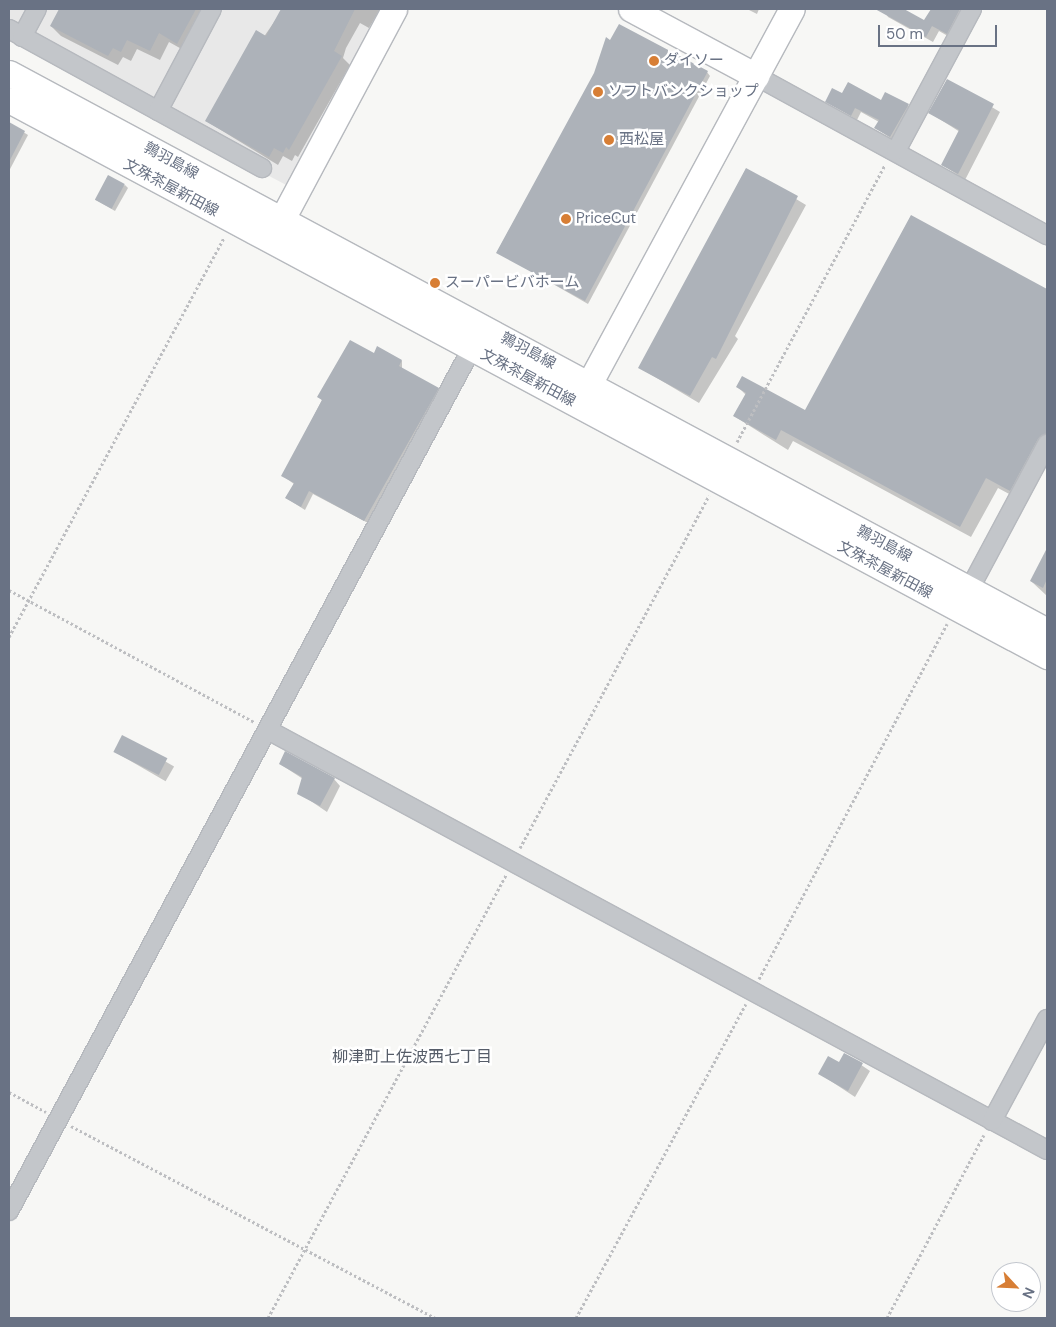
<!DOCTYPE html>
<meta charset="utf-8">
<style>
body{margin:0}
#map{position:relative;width:1056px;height:1327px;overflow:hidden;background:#f7f7f5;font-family:"DM Sans","Noto Sans JP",sans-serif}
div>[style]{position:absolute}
.built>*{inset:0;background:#e8e8e8}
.shadow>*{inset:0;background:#0003;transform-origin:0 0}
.building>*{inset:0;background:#adb2b9;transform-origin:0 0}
.path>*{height:3px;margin-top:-1.5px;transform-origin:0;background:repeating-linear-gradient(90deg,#bdbec1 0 2.5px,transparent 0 5px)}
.roads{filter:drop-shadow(1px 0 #b6b9be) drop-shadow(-1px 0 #b6b9be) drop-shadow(0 1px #b6b9be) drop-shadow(0 -1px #b6b9be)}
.street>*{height:18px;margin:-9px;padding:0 9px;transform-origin:9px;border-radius:9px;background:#c3c6ca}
.secondary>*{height:25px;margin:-12.5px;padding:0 12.5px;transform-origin:12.5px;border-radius:12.5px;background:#fff}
.dots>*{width:14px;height:14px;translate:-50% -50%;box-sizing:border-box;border:2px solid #fff;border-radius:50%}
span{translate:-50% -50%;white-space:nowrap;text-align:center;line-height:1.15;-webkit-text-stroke:5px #fff;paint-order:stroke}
.poi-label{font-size:15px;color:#697284}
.left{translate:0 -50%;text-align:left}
.street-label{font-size:15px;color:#697284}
.neighbourhood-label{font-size:16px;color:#565d69}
.frame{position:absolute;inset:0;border:10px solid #697284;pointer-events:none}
.north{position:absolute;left:991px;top:1262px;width:50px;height:50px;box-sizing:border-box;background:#fff;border:1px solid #c3c7ce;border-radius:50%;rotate:115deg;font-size:14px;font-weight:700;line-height:20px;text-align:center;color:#697284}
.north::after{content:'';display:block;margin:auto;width:18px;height:22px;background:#d77e35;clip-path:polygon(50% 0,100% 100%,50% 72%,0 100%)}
.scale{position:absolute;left:878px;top:25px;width:119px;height:22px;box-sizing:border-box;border:2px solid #697284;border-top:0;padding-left:6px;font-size:15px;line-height:18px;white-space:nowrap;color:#697284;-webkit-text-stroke:4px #fff;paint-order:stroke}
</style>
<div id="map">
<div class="built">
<div style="clip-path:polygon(9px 9px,386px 9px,290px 187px,9px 38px)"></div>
</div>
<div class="shadow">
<div style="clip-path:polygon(60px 9px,205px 9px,187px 52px,169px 42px,160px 60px,137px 49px,131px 61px,123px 57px,118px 65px,61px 36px,51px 26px)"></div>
<div style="clip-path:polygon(283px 9px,380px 9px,369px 28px,360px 23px,346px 48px,343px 58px,350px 65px,298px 157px,295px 155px,292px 161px,283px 156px,278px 165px,206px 121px)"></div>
<div style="clip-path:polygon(747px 9px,759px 9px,757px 14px)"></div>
<div style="clip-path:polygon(883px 9px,898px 9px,925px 22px,934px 9px,969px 9px,953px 39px,939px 31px,933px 42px,888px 17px)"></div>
<div style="clip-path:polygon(707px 72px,710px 76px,588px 304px,497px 252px,595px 74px)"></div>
<div style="clip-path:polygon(947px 80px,1000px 112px,965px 180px,943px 165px,960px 132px,930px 113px)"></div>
<div style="clip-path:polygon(842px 94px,908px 105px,914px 111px,896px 142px,876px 128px,879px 122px,861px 112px,857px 120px,826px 101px)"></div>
<div style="clip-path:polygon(9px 123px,28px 135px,9px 171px)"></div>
<div style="clip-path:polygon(746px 169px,806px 205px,735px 336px,738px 339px,699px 403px,640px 368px)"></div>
<div style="clip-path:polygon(125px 185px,128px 188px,115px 211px,96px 200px)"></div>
<div style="clip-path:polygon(911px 216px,1047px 290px,1047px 453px,1022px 501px,998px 488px,971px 537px,793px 441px,788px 450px,734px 416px,746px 395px,738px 387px,806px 411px)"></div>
<div style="clip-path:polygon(374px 354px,402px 361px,402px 369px,441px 392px,368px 523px,313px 494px,305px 510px,286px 498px,294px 484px,283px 476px,322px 400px,319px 397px)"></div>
<div style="clip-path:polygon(1047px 550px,1047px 596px,1031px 581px)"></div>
<div style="left:123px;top:737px;width:59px;height:17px;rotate:30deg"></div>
<div style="clip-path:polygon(280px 764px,334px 779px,340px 786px,327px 812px,299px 793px,303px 779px)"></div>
<div style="clip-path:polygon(845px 1054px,870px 1071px,855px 1097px,820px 1074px,840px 1064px)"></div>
</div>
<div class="building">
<div style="clip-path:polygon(59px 9px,196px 9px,177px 44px,159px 33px,150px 51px,127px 40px,121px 52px,113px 48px,108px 56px,50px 26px)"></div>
<div style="clip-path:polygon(281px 9px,355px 9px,334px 51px,342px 56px,289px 150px,286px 147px,283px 153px,274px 148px,269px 157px,205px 121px,256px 30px,266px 36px)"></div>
<div style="clip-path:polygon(875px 9px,904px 9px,924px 20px,931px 9px,960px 9px,947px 34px,932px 26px,926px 37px)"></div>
<div style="clip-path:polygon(619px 24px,708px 71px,585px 301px,496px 253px,594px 73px,606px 37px,610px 40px)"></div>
<div style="clip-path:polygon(947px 79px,994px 104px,958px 174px,941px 165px,959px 130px,928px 113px)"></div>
<div style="clip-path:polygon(848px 82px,881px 100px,885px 92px,909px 104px,890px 137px,874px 128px,879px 120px,855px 108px,851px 116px,825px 102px,832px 88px,842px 93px)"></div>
<div style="clip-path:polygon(9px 122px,25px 131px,9px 162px)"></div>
<div style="clip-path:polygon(746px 168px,798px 196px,716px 359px,712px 357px,690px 396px,638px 368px)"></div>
<div style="left:108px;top:175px;width:19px;height:28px;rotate:28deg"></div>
<div style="clip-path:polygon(911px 215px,1047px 289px,1047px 433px,1038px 439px,1010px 491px,986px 478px,960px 527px,781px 430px,776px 440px,733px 416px,746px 393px,736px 387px,742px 376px,805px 410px)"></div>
<div style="clip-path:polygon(350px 340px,374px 353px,377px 346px,402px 360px,399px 366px,439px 388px,364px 521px,309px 491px,301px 507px,285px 498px,294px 483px,281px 476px,322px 400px,317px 397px)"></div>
<div style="clip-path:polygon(1047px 548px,1047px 579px,1043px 588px,1030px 581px)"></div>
<div style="left:122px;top:735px;width:51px;height:19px;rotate:27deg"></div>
<div style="clip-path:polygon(285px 751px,335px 778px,320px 806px,297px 794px,302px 777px,279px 764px)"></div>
<div style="clip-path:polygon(844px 1053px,863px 1063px,848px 1091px,818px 1074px,828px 1056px,839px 1062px)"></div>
</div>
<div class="path">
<div style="left:737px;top:442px;width:314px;rotate:-61.9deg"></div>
<div style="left:9px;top:590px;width:278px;rotate:28.3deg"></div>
<div style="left:9px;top:637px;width:454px;rotate:-61.7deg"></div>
<div style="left:520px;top:848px;width:400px;rotate:-61.8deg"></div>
<div style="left:759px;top:979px;width:402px;rotate:-62.1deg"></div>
<div style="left:9px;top:1092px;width:42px;rotate:28.4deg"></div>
<div style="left:71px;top:1126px;width:412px;rotate:27.8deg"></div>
<div style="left:268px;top:1318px;width:503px;rotate:-61.75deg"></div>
<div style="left:576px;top:1318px;width:357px;rotate:-61.6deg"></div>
<div style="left:887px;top:1318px;width:207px;rotate:-62.1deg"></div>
</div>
<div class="roads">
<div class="street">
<div style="left:9px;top:29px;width:289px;rotate:28.8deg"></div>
<div style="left:22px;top:37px;width:32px;rotate:-62deg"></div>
<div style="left:756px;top:76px;width:332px;rotate:28.7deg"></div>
<div style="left:158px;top:111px;width:115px;rotate:-62.1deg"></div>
<div style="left:896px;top:151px;width:161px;rotate:-61.8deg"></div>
<div style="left:969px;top:590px;width:166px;rotate:-61.9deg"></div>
<div style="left:268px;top:730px;width:885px;rotate:28.33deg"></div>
<div style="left:992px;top:1121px;width:116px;rotate:-61.7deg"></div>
<div style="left:9px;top:1211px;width:979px;rotate:-61.79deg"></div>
</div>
<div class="secondary">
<div style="left:631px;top:9px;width:142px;rotate:28.2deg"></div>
<div style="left:9px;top:73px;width:1178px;rotate:28.26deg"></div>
<div style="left:9px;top:100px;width:1178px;rotate:28.18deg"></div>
<div style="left:274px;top:234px;width:255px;rotate:-61.9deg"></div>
<div style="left:589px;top:384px;width:426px;rotate:-61.6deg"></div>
</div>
</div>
<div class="dots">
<div style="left:654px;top:61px;background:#d77e35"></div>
<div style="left:598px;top:92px;background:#d77e35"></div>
<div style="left:609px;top:140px;background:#d77e35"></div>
<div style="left:566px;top:219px;background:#d77e35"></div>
<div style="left:435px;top:283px;background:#d77e35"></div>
</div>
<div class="poi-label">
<span class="left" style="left:664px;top:61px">ダイソー</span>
<span class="left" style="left:608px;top:92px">ソフトバンクショップ</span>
<span class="left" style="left:619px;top:140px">西松屋</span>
<span class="left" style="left:576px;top:219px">PriceCut</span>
<span class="left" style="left:445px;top:283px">スーパービバホーム</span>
</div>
<div class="street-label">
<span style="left:171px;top:161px;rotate:29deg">鶉羽島線</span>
<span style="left:171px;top:188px;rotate:28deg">文殊茶屋新田線</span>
<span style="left:528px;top:351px;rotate:28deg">鶉羽島線</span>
<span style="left:528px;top:378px;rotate:28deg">文殊茶屋新田線</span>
<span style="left:884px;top:544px;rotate:28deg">鶉羽島線</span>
<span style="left:885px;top:570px;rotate:28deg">文殊茶屋新田線</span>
</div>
<div class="neighbourhood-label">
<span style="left:412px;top:1057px">柳津町上佐波西七丁目</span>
</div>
<div class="frame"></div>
<div class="north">N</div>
<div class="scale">50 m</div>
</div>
